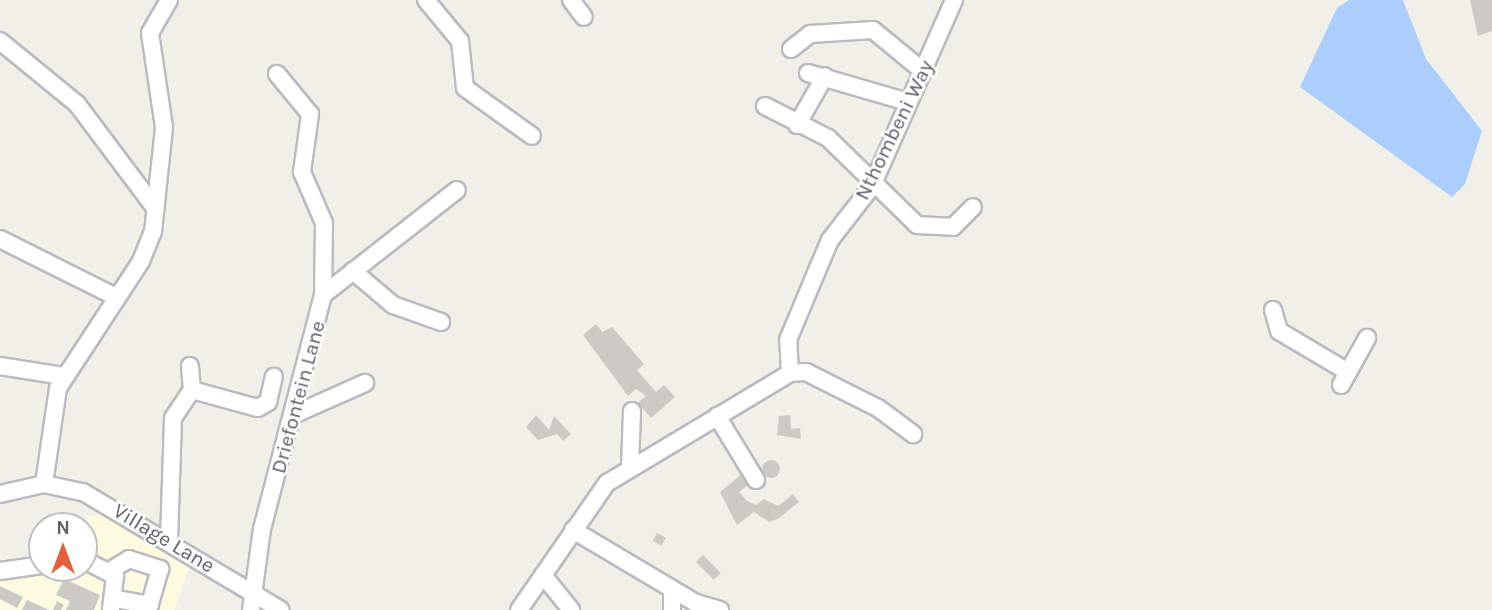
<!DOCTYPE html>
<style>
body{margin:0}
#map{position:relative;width:1492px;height:610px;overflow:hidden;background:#f0f0e8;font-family:Karla,sans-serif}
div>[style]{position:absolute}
.commercial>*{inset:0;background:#fdfae0}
.water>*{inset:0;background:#accefc}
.building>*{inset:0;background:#cccac4;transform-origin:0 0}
.round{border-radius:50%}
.roads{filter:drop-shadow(2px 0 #babbc0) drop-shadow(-2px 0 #babbc0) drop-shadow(0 2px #babbc0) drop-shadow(0 -2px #babbc0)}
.minor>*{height:16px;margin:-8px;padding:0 8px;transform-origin:8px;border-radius:8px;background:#fff}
span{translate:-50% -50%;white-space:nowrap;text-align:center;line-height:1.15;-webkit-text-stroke:5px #fff;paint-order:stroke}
.street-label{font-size:21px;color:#5f6167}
.north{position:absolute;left:28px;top:512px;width:70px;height:70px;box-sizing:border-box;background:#fff;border:2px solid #bfc0c2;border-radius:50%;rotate:0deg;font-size:19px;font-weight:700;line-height:28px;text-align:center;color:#5f6167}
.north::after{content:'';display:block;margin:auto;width:24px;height:32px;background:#e45f3a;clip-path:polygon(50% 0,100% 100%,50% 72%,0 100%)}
</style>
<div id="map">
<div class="commercial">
<div style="clip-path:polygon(105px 514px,191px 564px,174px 610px,0 610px,0 560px,42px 556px,42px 568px,84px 568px,87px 516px)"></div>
</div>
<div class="water">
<div style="clip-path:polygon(1349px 0,1403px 0,1426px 59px,1482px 131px,1465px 184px,1452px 197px,1300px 87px,1337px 8px)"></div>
</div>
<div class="building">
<div style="clip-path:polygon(1470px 0,1492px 0,1492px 31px,1478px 36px)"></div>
<div style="clip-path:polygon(596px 324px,602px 332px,612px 327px,644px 364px,637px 370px,656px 392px,664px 385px,675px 397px,651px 418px,638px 403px,646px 396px,636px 389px,628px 396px,583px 335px)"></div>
<div style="clip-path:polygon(536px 415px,549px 430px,554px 416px,571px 434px,563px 441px,557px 434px,538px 440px,526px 427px)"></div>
<div style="clip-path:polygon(790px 415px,791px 429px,800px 428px,801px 439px,777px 435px,779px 416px)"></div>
<div class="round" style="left:762px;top:460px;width:18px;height:18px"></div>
<div style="clip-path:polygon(744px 472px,752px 482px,739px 492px,747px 501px,756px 505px,764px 499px,778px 506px,793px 494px,799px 502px,779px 518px,769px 522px,754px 512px,737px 525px,720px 492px)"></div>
<div style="left:657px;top:533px;width:10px;height:9px;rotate:29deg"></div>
<div style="left:703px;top:555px;width:25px;height:10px;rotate:45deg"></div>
<div style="clip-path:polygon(64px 579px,100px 595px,94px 610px,66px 610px,70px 601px,56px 595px)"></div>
<div style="clip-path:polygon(0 586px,23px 597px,17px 608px,0 599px)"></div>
<div style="clip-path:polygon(27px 600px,49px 610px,22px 610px)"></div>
<div style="clip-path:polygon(57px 601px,64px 605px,61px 610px,53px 610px)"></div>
</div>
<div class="roads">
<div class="minor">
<div style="left:426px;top:0;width:53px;rotate:50.3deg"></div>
<div style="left:460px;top:41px;width:47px;rotate:83.9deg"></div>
<div style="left:465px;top:88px;width:82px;rotate:35.6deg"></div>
<div style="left:571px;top:0;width:21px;rotate:53deg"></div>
<div style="left:0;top:41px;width:99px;rotate:39.3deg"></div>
<div style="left:77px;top:104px;width:130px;rotate:53.1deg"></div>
<div style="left:791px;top:49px;width:24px;rotate:-38deg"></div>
<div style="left:810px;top:34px;width:63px;rotate:-3.6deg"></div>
<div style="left:873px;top:30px;width:65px;rotate:39.4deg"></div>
<div style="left:808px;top:73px;width:104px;rotate:16.2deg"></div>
<div style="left:765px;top:106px;width:71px;rotate:26.9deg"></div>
<div style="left:828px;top:138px;width:124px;rotate:44.3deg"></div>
<div style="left:917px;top:225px;width:36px;rotate:3deg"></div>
<div style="left:953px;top:227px;width:28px;rotate:-45deg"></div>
<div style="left:797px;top:125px;width:56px;rotate:-60.3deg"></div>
<div style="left:0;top:239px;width:130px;rotate:26.6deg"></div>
<div style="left:353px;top:271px;width:52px;rotate:40.4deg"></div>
<div style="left:393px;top:305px;width:51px;rotate:19.5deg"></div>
<div style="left:323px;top:295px;width:170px;rotate:-38.1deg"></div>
<div style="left:1273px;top:310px;width:22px;rotate:74deg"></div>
<div style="left:1279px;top:331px;width:80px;rotate:30.7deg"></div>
<div style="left:0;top:366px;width:64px;rotate:9deg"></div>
<div style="left:790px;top:373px;width:16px;rotate:-4deg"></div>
<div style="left:806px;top:372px;width:80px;rotate:26.6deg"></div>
<div style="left:878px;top:408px;width:44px;rotate:36.6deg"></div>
<div style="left:1341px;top:385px;width:54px;rotate:-61deg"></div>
<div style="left:192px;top:390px;width:68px;rotate:15.3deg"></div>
<div style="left:258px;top:408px;width:12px;rotate:-31deg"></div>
<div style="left:268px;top:402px;width:26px;rotate:-77deg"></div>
<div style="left:293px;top:415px;width:79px;rotate:-24deg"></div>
<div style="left:717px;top:416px;width:75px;rotate:58.6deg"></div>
<div style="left:630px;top:468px;width:57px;rotate:-88deg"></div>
<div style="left:44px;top:484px;width:97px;rotate:-81.7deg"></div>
<div style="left:58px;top:388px;width:152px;rotate:-56.8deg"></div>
<div style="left:141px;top:261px;width:31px;rotate:-68deg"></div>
<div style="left:153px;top:232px;width:106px;rotate:-84deg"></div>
<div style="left:164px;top:127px;width:95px;rotate:-98.5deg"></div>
<div style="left:150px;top:33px;width:38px;rotate:-60deg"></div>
<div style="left:0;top:494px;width:45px;rotate:-12.8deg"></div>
<div style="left:44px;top:484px;width:40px;rotate:12deg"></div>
<div style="left:83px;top:492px;width:230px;rotate:30.8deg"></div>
<div style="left:573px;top:530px;width:143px;rotate:30.7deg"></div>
<div style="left:696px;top:603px;width:25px;rotate:16deg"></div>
<div style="left:169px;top:540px;width:122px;rotate:-88.1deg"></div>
<div style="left:173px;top:418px;width:34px;rotate:-56deg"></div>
<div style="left:192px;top:390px;width:24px;rotate:-95deg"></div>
<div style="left:84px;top:560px;width:35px;rotate:27deg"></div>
<div style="left:115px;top:576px;width:34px;rotate:97deg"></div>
<div style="left:111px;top:570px;width:21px;rotate:-31deg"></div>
<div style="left:129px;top:559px;width:33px;rotate:18deg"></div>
<div style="left:160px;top:569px;width:37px;rotate:106deg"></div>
<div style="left:150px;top:605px;width:36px;rotate:-170deg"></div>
<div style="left:0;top:571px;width:42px;rotate:-8.1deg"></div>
<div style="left:543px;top:575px;width:45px;rotate:51.3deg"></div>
<div style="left:251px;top:610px;width:82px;rotate:-82.3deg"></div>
<div style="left:262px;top:529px;width:242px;rotate:-75.4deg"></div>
<div style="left:323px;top:295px;width:72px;rotate:-89.2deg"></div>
<div style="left:324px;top:223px;width:56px;rotate:-113.3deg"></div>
<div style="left:302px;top:172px;width:59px;rotate:-82.1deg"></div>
<div style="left:310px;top:114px;width:52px;rotate:-129.5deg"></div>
<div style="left:519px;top:610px;width:155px;rotate:-55.3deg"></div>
<div style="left:607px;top:483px;width:214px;rotate:-31deg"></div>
<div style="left:790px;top:373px;width:33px;rotate:-93deg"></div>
<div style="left:788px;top:340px;width:73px;rotate:-67.3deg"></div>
<div style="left:816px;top:273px;width:36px;rotate:-67deg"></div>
<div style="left:830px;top:240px;width:68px;rotate:-52.1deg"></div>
<div style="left:872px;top:186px;width:203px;rotate:-66.2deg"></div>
<div style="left:672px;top:610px;width:20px;rotate:-90deg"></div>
</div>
</div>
<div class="street-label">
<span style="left:894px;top:130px;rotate:-64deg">Nthombeni Way</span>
<span style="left:298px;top:397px;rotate:-75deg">Driefontein Lane</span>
<span style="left:164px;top:538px;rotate:31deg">Village Lane</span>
</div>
<div class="north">N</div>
</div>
